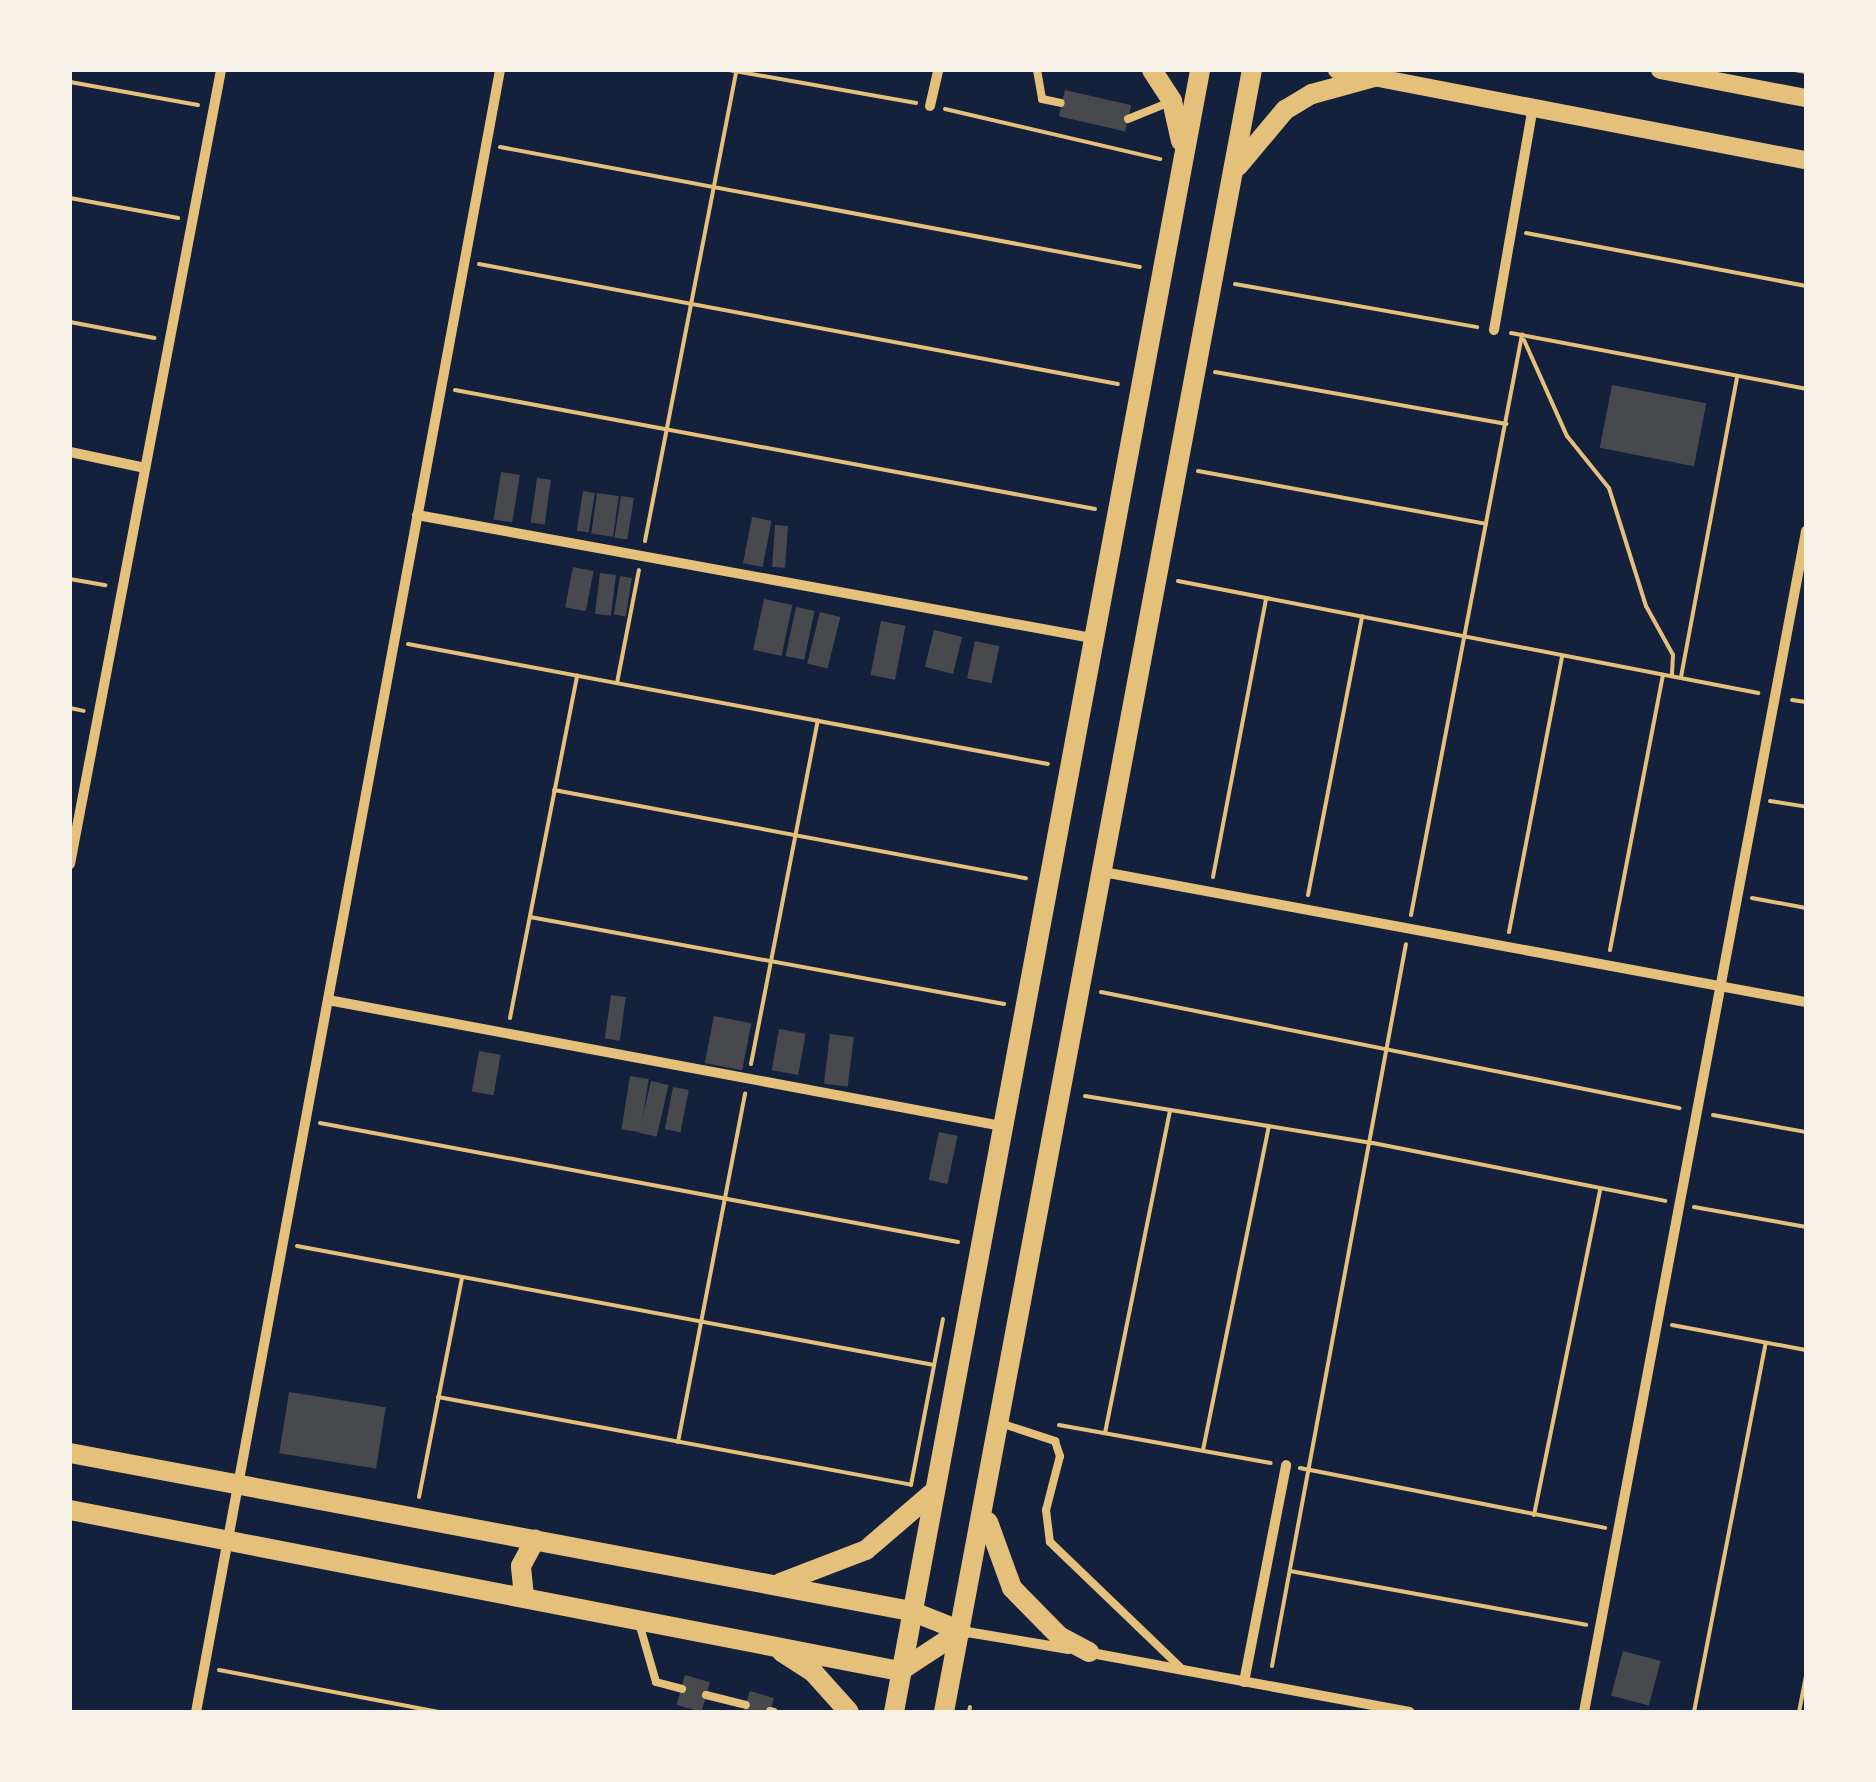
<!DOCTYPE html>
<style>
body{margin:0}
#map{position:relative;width:1876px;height:1782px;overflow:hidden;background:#14213d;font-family:Arial,sans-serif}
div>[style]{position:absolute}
.building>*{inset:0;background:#48494c;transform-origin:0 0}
.path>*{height:4px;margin:-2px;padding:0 2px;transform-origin:2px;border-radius:2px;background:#e5c07b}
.service>*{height:8px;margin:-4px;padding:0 4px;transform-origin:4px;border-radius:4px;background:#e5c07b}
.minor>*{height:10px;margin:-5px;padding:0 5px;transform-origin:5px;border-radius:5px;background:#e5c07b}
.tertiary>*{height:18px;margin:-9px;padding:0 9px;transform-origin:9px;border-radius:9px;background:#e5c07b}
.secondary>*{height:20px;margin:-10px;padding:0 10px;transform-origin:10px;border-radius:10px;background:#e5c07b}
span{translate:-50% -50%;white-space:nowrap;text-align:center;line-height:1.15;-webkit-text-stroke:9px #f6f1e7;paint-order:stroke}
.frame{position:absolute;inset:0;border:72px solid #f6f1e7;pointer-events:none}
</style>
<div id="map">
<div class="building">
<div style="left:1065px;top:90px;width:68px;height:27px;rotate:13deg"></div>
<div style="left:1612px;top:385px;width:96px;height:64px;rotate:11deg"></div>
<div style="left:501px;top:472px;width:19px;height:48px;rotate:9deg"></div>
<div style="left:537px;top:478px;width:14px;height:45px;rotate:8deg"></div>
<div style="left:583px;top:491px;width:12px;height:40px;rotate:9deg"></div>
<div style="left:597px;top:493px;width:22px;height:41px;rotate:8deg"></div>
<div style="left:621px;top:496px;width:13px;height:42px;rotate:9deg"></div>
<div style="left:752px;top:517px;width:20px;height:47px;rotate:11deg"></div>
<div style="left:775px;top:525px;width:13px;height:42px;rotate:4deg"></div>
<div style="left:573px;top:567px;width:21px;height:41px;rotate:11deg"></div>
<div style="left:600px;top:573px;width:16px;height:41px;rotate:7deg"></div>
<div style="left:620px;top:576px;width:12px;height:39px;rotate:9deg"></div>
<div style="left:764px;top:599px;width:29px;height:52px;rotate:12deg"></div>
<div style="left:796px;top:607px;width:19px;height:50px;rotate:12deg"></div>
<div style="left:820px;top:612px;width:21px;height:53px;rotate:14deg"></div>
<div style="left:881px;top:621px;width:25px;height:55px;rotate:11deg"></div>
<div style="left:934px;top:630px;width:29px;height:38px;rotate:14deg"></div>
<div style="left:975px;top:641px;width:25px;height:38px;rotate:12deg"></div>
<div style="left:611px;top:995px;width:15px;height:44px;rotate:8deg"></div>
<div style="left:714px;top:1016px;width:38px;height:48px;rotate:11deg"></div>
<div style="left:779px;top:1029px;width:27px;height:42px;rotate:10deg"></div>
<div style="left:830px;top:1034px;width:24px;height:50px;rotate:7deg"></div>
<div style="left:479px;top:1051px;width:22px;height:41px;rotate:10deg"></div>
<div style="left:630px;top:1076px;width:19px;height:54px;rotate:9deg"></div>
<div style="left:651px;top:1081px;width:18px;height:53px;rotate:13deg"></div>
<div style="left:673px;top:1087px;width:16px;height:43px;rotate:11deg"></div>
<div style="left:939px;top:1132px;width:19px;height:49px;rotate:12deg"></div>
<div style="left:289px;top:1392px;width:98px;height:62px;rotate:9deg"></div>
<div style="left:1623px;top:1651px;width:39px;height:46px;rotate:15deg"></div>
<div style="left:685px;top:1675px;width:26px;height:31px;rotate:16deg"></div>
<div style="clip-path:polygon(750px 1691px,774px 1698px,770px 1712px,743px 1712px)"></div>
</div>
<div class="path">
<div style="left:729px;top:70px;width:190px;rotate:10deg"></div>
<div style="left:1795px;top:70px;width:11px;rotate:10deg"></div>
<div style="left:70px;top:82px;width:130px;rotate:10.2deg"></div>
<div style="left:945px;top:109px;width:221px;rotate:13.1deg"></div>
<div style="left:500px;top:147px;width:651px;rotate:10.62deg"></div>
<div style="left:70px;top:198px;width:110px;rotate:10.5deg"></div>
<div style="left:1526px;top:233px;width:285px;rotate:10.7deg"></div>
<div style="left:479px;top:264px;width:650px;rotate:10.64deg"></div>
<div style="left:1235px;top:284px;width:246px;rotate:10.1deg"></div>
<div style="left:70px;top:322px;width:86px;rotate:10.7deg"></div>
<div style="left:1511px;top:333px;width:300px;rotate:10.7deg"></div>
<div style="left:1524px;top:340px;width:105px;rotate:65.9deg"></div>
<div style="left:1567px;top:436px;width:67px;rotate:51.1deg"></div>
<div style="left:1609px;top:488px;width:124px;rotate:72.6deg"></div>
<div style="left:1646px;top:606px;width:56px;rotate:61.1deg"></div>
<div style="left:1673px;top:655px;width:20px;rotate:93deg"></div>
<div style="left:1215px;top:372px;width:296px;rotate:10.1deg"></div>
<div style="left:455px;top:390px;width:651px;rotate:10.53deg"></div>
<div style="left:1198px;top:471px;width:293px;rotate:10.4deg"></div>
<div style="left:645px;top:541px;width:479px;rotate:-79deg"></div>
<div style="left:70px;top:579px;width:36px;rotate:10deg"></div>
<div style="left:1178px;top:581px;width:591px;rotate:10.93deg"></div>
<div style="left:408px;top:644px;width:651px;rotate:10.62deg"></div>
<div style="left:1681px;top:677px;width:305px;rotate:-79.4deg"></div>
<div style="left:617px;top:683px;width:115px;rotate:-79deg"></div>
<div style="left:1792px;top:700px;width:14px;rotate:8deg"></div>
<div style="left:70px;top:708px;width:14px;rotate:12deg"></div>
<div style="left:554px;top:790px;width:480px;rotate:10.6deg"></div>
<div style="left:1770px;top:801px;width:36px;rotate:9deg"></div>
<div style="left:1213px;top:877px;width:284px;rotate:-79.2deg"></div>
<div style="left:1308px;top:895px;width:284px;rotate:-79deg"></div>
<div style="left:1752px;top:898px;width:55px;rotate:10.5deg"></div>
<div style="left:1411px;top:915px;width:591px;rotate:-79.17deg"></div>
<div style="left:530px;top:917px;width:482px;rotate:10.4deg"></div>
<div style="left:1509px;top:932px;width:281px;rotate:-79.1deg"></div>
<div style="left:1610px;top:950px;width:280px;rotate:-79.1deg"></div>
<div style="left:1101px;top:992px;width:590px;rotate:11.35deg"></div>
<div style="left:510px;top:1018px;width:349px;rotate:-78.9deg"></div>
<div style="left:751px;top:1064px;width:350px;rotate:-79deg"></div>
<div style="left:1085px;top:1096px;width:292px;rotate:9.3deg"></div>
<div style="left:1373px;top:1143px;width:298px;rotate:11.2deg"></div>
<div style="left:1713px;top:1115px;width:95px;rotate:10.4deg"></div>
<div style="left:320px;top:1123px;width:649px;rotate:10.57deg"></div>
<div style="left:1694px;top:1207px;width:114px;rotate:10.1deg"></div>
<div style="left:297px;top:1246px;width:648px;rotate:10.58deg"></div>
<div style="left:1672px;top:1325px;width:136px;rotate:10.6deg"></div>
<div style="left:438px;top:1397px;width:481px;rotate:10.5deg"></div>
<div style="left:911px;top:1485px;width:169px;rotate:-79.1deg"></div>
<div style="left:1059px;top:1425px;width:215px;rotate:10.2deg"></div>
<div style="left:1105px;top:1433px;width:329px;rotate:-78.6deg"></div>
<div style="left:678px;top:1442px;width:355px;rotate:-79.1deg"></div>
<div style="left:1203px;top:1450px;width:330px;rotate:-78.5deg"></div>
<div style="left:1300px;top:1468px;width:311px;rotate:11.1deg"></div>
<div style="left:419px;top:1497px;width:224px;rotate:-78.9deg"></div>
<div style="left:1534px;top:1515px;width:331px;rotate:-78.5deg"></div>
<div style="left:1290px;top:1571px;width:301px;rotate:10.3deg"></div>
<div style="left:1272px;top:1666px;width:734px;rotate:-79.49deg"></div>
<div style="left:219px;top:1670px;width:225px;rotate:10.8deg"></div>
<div style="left:969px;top:1712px;width:5px;rotate:-79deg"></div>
<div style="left:1694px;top:1712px;width:376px;rotate:-79deg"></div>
<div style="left:1799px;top:1712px;width:38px;rotate:-79deg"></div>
</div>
<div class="service">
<div style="left:1037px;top:70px;width:29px;rotate:80deg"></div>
<div style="left:1042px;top:99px;width:19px;rotate:12deg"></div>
<div style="left:1128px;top:119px;width:45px;rotate:-22deg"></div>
<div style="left:1003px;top:1424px;width:55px;rotate:18.1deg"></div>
<div style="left:1055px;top:1441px;width:16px;rotate:72deg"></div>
<div style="left:1060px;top:1456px;width:56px;rotate:104.5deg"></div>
<div style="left:1046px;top:1510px;width:32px;rotate:83deg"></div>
<div style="left:1050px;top:1542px;width:186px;rotate:43.9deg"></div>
<div style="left:639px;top:1623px;width:61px;rotate:73.9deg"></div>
<div style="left:656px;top:1682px;width:27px;rotate:15deg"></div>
<div style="left:706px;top:1695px;width:41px;rotate:14deg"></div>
<div style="left:770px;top:1711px;width:4px;rotate:14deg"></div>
</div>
<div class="minor">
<div style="left:930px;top:106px;width:37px;rotate:-77deg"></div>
<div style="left:1494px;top:330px;width:226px;rotate:-80.1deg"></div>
<div style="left:70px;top:452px;width:77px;rotate:12deg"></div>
<div style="left:417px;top:515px;width:686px;rotate:10.33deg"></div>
<div style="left:70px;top:864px;width:808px;rotate:-79.23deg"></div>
<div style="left:1103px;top:872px;width:715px;rotate:10.48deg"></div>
<div style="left:328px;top:1000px;width:686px;rotate:10.59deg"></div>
<div style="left:961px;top:1631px;width:109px;rotate:9.5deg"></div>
<div style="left:1086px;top:1652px;width:329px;rotate:10.5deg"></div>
<div style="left:1244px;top:1682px;width:221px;rotate:-79deg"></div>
<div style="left:196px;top:1712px;width:1670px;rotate:-79.51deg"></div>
<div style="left:1584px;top:1712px;width:1202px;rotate:-79.35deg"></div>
</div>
<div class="tertiary">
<div style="left:1337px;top:70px;width:478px;rotate:10.9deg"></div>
<div style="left:1660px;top:70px;width:149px;rotate:10.9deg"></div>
</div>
<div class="secondary">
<div style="left:1152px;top:70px;width:37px;rotate:57deg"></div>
<div style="left:1172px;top:101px;width:41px;rotate:77.3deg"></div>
<div style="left:1238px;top:166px;width:73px;rotate:-50deg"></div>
<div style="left:1285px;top:110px;width:31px;rotate:-31deg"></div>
<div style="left:1312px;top:94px;width:64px;rotate:-15.3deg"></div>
<div style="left:70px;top:1453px;width:856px;rotate:10.64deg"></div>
<div style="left:911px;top:1611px;width:54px;rotate:21.8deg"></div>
<div style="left:70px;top:1510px;width:845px;rotate:10.98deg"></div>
<div style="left:900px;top:1671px;width:73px;rotate:-33.3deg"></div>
<div style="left:988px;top:1522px;width:70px;rotate:70deg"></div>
<div style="left:1012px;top:1588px;width:67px;rotate:45.6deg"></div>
<div style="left:1059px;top:1636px;width:34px;rotate:28deg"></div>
<div style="left:780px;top:1583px;width:92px;rotate:-21deg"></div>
<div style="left:866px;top:1550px;width:86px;rotate:-40.7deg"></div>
<div style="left:524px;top:1596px;width:30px;rotate:-96deg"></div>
<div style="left:521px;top:1566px;width:30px;rotate:-62deg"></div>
<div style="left:782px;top:1652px;width:38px;rotate:33deg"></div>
<div style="left:814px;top:1673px;width:52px;rotate:48.1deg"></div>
<div style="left:894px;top:1712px;width:1670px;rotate:-79.44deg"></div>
<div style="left:944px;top:1712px;width:1671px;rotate:-79.38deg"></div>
</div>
<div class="frame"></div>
</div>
